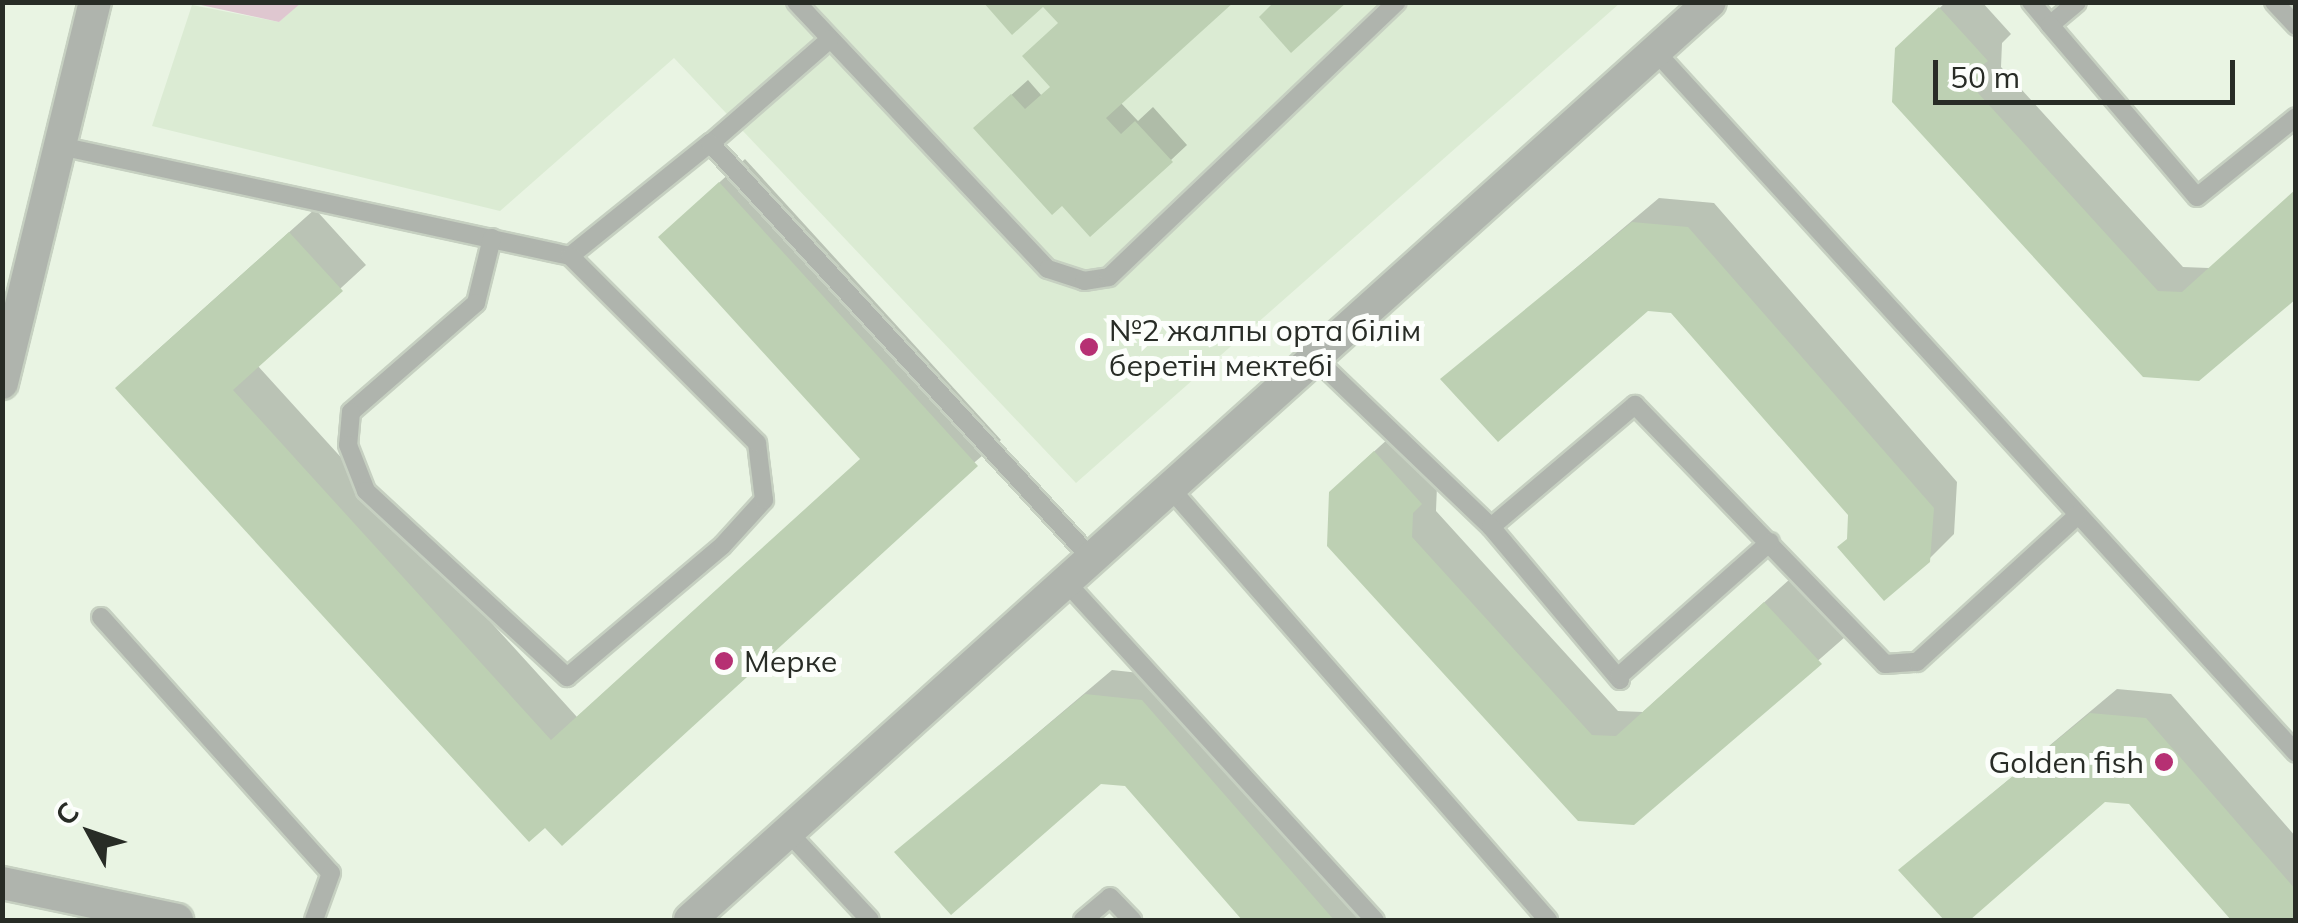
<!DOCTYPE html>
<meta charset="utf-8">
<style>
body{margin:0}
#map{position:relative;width:2298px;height:923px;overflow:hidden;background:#e9f4e3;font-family:Mulish,sans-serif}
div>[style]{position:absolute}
.built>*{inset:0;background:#dbebd3}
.green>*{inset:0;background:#dfc7d0}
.shadow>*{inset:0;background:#0003}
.building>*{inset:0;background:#bdd0b3}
.roads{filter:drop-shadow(2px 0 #c6d0c1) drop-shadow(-2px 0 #c6d0c1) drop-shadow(0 2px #c6d0c1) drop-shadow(0 -2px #c6d0c1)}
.lane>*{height:18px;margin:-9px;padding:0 9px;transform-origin:9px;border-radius:9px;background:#afb4ad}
.street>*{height:32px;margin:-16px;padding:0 16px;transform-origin:16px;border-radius:16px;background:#afb4ad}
.dots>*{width:28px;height:28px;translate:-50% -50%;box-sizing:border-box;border:5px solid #fcfefb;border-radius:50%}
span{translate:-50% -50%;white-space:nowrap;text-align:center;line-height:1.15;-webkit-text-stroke:10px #fcfefb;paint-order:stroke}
.poi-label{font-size:30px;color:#282c26}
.left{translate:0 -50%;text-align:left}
.right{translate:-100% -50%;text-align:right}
.frame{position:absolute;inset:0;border:5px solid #282c26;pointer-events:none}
.north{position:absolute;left:40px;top:783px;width:100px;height:100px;-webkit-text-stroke:8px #fcfefb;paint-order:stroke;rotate:310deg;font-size:28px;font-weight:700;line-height:40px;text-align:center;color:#282c26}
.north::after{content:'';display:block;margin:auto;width:35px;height:45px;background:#282c26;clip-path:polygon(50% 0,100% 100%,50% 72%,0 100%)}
.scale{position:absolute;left:1933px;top:60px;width:302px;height:45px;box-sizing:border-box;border:5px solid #282c26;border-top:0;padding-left:12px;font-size:30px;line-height:35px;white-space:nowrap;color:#282c26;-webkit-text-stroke:8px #fcfefb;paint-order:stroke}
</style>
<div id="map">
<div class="built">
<div style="clip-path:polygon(301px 2px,1620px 3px,1076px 483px,674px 58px,500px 211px,152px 126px,192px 5px,279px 22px)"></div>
</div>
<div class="green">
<div style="clip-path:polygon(192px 3px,301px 2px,301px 3px,279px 22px)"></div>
</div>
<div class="shadow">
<div style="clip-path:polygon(986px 2px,1230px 2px,1120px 102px,1138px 121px,1153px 107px,1187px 145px,1171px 160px,992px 112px,1028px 80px,1042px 96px,1052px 86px,1061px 23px,1043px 3px)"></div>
<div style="clip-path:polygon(1946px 2px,1982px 2px,2011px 34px,2002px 43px,2001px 67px,2183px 267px,2209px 268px,2198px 379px,1923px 24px)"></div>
<div style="clip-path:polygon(745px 159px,1001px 440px,545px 824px,143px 363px,315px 209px,366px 265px,257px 365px,577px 717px,862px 458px,686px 213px)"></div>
<div style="clip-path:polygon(1659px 198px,1714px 203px,1957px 482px,1954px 534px,1928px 560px,1849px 539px,1851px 514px,1672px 310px,1647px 308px,1444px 379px)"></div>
<div style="clip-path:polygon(1400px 428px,1437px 486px,1436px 511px,1618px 711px,1643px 712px,1790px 579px,1845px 637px,1633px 822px,1357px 467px)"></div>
<div style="clip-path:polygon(1112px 670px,1167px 676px,1380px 920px,1246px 920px,1126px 783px,1100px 781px,897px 852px)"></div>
<div style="clip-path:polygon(2117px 689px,2171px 694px,2296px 837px,2296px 920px,2234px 920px,2130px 802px,2105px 800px,1966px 920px,1947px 920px,1901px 870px)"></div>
</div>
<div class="building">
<div style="clip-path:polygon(983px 2px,1234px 2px,1106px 118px,1121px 134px,1135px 121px,1173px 162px,1090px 237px,1062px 206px,1052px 215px,973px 128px,1011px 94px,1025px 109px,1050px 87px,1022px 56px,1058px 23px,1043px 7px,1012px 35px)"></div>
<div style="clip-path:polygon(1274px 2px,1347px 2px,1291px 53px,1259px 17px)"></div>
<div style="clip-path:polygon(1939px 7px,1988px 61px,1978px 69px,1978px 93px,2158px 291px,2182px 292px,2296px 189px,2296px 299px,2199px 381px,2143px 377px,1892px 102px,1895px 48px)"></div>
<div style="clip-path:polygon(719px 182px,978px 466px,562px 846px,545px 828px,529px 842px,115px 388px,289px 232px,343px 291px,233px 390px,551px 740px,860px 459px,658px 237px)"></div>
<div style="clip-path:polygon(1632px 222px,1688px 227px,1934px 508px,1930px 562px,1884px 601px,1837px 547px,1847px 539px,1848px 515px,1671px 313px,1648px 311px,1498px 442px,1440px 379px)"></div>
<div style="clip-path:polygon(1374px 451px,1422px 504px,1413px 513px,1412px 537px,1592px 735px,1616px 736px,1764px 602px,1822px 664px,1634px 825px,1578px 821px,1327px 546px,1329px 492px)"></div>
<div style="clip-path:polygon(1085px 694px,1142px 700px,1334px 920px,1242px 920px,1125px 786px,1101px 784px,951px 915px,894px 852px)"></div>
<div style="clip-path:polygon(2090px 713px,2146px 718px,2296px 890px,2296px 920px,2231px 920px,2129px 804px,2105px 802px,1970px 920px,1944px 920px,1898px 870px)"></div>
</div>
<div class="roads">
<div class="lane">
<div style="left:796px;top:2px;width:367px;rotate:46.7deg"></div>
<div style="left:1048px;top:269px;width:38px;rotate:18deg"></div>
<div style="left:1084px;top:281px;width:25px;rotate:-9deg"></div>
<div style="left:1109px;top:277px;width:398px;rotate:-43.7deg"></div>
<div style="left:2031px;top:2px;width:30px;rotate:50deg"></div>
<div style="left:2050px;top:25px;width:35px;rotate:-40deg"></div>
<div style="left:2274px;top:2px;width:33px;rotate:47deg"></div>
<div style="left:2050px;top:25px;width:226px;rotate:49.5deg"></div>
<div style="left:2197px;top:197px;width:127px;rotate:-38.9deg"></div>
<div style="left:1656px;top:52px;width:949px;rotate:47.6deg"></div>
<div style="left:711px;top:143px;width:157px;rotate:-41.1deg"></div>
<div style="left:60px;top:146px;width:522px;rotate:12.17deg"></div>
<div style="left:570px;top:256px;width:180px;rotate:-38.9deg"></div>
<div style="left:710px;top:143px;width:565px;rotate:47.44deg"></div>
<div style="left:492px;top:238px;width:67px;rotate:103.8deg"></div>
<div style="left:476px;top:303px;width:166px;rotate:138.9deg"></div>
<div style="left:351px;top:412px;width:33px;rotate:95deg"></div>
<div style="left:348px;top:445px;width:49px;rotate:68.6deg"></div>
<div style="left:366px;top:491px;width:274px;rotate:42.8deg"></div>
<div style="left:567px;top:677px;width:204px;rotate:-40.2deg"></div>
<div style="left:723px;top:545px;width:61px;rotate:-47.7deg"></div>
<div style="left:764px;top:500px;width:57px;rotate:-97deg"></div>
<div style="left:757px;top:443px;width:264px;rotate:-135deg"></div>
<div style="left:1315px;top:358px;width:244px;rotate:43.8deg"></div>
<div style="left:1491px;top:527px;width:189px;rotate:-40.3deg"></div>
<div style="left:1635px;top:405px;width:360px;rotate:46deg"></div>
<div style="left:1885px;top:664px;width:32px;rotate:-4deg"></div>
<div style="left:1917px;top:662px;width:218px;rotate:-42.4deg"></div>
<div style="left:1170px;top:488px;width:574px;rotate:48.81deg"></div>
<div style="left:1491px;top:527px;width:200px;rotate:49.9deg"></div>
<div style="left:1620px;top:680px;width:4px;rotate:-104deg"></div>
<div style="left:1619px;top:676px;width:202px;rotate:-41.6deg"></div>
<div style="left:1066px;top:582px;width:458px;rotate:47.6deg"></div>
<div style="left:101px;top:617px;width:344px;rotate:48.1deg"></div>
<div style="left:331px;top:873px;width:50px;rotate:109.9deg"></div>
<div style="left:788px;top:832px;width:120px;rotate:47deg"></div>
<div style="left:1083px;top:920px;width:35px;rotate:-40deg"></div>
<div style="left:1110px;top:897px;width:32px;rotate:46deg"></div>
</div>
<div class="street">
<div style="left:2px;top:383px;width:392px;rotate:-76.3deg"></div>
<div style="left:2px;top:883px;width:179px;rotate:11.9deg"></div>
<div style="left:690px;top:920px;width:1372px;rotate:-41.99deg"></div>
</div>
</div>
<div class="dots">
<div style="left:1089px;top:347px;background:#b63073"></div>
<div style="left:724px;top:661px;background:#b63073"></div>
<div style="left:2164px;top:762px;background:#b63073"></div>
</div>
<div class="poi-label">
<span class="left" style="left:1109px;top:347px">№2 жалпы орта білім<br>беретін мектебі</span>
<span class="left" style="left:744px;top:661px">Мерке</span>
<span class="right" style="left:2144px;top:762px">Golden fish</span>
</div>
<div class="frame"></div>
<div class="north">С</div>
<div class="scale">50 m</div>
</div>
